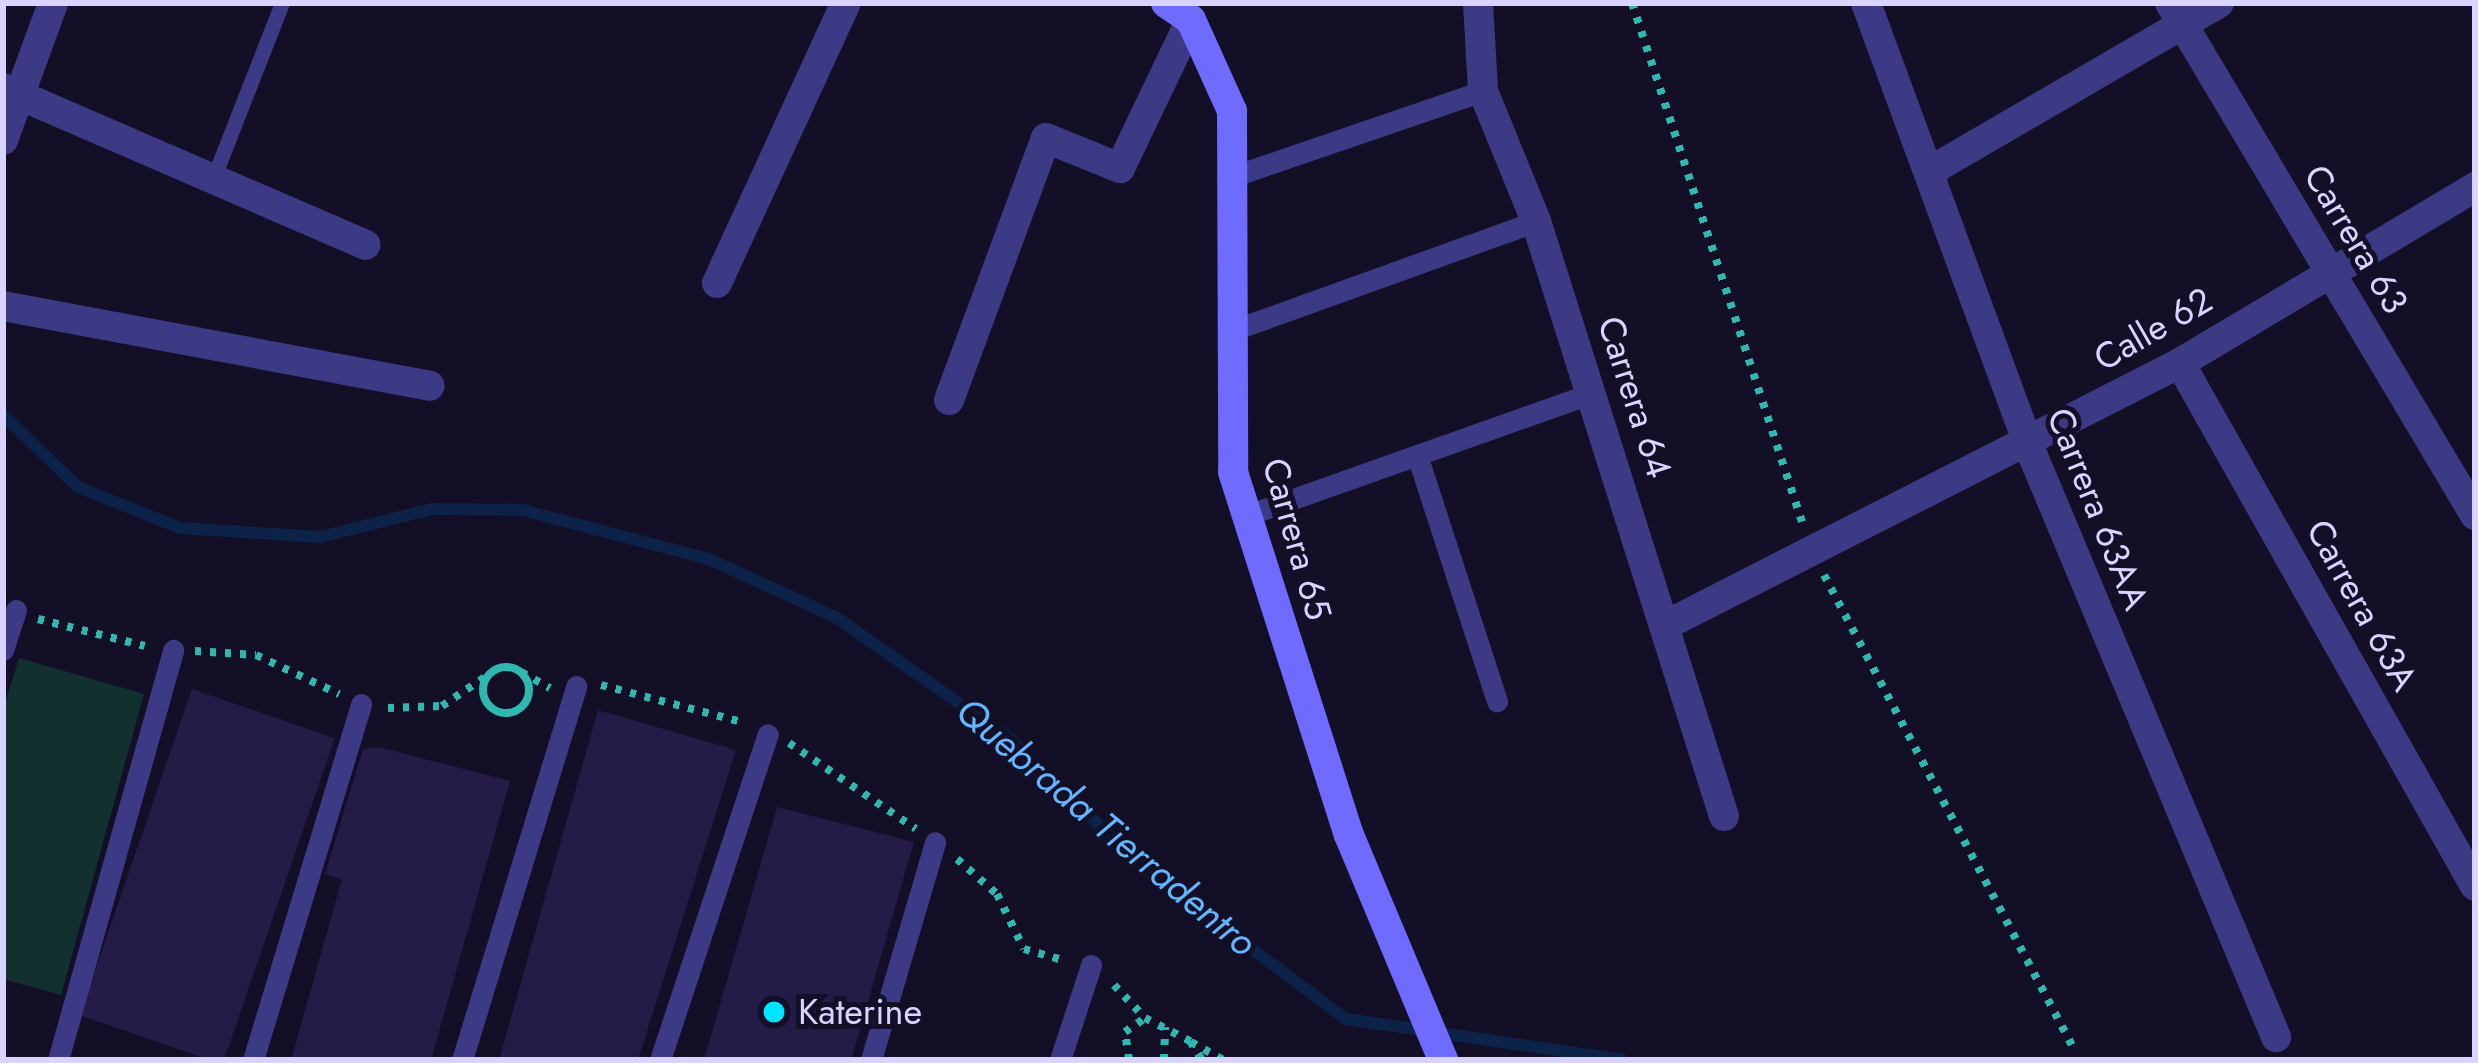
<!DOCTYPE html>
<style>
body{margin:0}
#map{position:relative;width:2478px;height:1063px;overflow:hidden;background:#130f26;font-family:Jost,sans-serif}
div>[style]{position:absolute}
.green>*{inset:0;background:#12302f}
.stream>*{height:12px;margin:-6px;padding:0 6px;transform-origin:6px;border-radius:6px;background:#0c2248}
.building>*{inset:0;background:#241b47;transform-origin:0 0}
.path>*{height:8px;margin-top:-4px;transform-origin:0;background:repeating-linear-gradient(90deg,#2fb8b0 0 6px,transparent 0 15px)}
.path>.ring{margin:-4px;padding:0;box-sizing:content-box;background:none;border:8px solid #2fb8b0;border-radius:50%}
.service>*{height:15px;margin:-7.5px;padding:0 7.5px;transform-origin:7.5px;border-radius:7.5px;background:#3d3a85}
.pedestrian>*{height:21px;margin:-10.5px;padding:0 10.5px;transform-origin:10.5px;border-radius:10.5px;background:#3d3a85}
.minor>*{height:30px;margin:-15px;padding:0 15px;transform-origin:15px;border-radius:15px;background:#3d3a85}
.secondary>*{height:30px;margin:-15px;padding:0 15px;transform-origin:15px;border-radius:15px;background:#6f6bff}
.dots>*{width:33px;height:33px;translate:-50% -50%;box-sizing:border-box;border:6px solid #130f26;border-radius:50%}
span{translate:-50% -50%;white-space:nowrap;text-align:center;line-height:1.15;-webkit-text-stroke:10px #130f26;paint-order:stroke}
.street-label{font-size:36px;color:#d9d4ff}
.poi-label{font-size:36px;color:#d9d4ff}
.left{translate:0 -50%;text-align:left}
.water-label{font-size:39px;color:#62b6ff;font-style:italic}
.frame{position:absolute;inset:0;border:6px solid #d9d4ff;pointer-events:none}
</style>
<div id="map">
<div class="green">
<div style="clip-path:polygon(19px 658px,144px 694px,61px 995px,3px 979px,3px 710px)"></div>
</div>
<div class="stream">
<div style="left:3px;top:415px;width:104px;rotate:43.8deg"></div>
<div style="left:78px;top:487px;width:110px;rotate:21.9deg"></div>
<div style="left:180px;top:528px;width:140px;rotate:3.7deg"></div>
<div style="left:320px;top:537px;width:115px;rotate:-14deg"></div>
<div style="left:432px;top:509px;width:90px;rotate:0.6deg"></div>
<div style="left:522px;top:510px;width:193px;rotate:14.7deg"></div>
<div style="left:709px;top:559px;width:141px;rotate:24.7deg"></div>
<div style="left:837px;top:618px;width:210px;rotate:34.9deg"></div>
<div style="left:1009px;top:738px;width:182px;rotate:44.1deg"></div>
<div style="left:1140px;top:865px;width:257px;rotate:36.8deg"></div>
<div style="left:1346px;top:1019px;width:279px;rotate:8.4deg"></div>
</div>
<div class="building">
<div style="left:192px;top:689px;width:151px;height:345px;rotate:19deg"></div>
<div style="clip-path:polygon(598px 710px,736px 750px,638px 1060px,499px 1060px)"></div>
<div style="clip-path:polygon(379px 747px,510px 781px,431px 1060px,291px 1060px,342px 879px,325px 874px,363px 749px)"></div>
<div style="clip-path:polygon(777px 807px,914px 842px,851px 1060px,704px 1060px)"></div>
</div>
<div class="path">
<div style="left:1632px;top:3px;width:546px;rotate:71.86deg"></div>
<div style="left:1824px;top:575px;width:538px;rotate:62.2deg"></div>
<div style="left:38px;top:619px;width:110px;rotate:14.2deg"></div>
<div style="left:195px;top:651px;width:61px;rotate:3.8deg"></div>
<div style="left:256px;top:655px;width:92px;rotate:25.2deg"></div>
<div class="ring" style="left:483px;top:667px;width:38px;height:38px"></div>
<div style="left:521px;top:672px;width:33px;rotate:29deg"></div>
<div style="left:601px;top:685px;width:146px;rotate:14.7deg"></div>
<div style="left:388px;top:708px;width:54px;rotate:-2.1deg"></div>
<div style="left:442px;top:706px;width:55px;rotate:-34deg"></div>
<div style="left:789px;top:743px;width:153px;rotate:34.1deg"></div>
<div style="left:957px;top:859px;width:53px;rotate:41.2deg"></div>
<div style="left:997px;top:894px;width:61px;rotate:63.9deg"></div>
<div style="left:1024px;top:949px;width:44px;rotate:15.9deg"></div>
<div style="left:1114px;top:985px;width:45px;rotate:46.8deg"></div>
<div style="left:1191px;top:1042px;width:38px;rotate:29deg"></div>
<div style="left:1129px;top:1060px;width:28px;rotate:-98deg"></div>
<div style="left:1125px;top:1032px;width:24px;rotate:-35deg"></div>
<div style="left:1145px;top:1018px;width:51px;rotate:27.1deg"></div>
<div style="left:1190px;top:1041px;width:22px;rotate:58deg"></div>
<div style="left:1164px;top:1060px;width:33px;rotate:-88deg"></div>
</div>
<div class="service">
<div style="left:213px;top:179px;width:189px;rotate:-68.6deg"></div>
</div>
<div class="pedestrian">
<div style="left:1237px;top:175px;width:260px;rotate:-18.9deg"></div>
<div style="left:1231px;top:331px;width:324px;rotate:-19.8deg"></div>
<div style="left:1417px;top:455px;width:259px;rotate:72deg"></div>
<div style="left:1245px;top:516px;width:368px;rotate:-19.5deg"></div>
<div style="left:3px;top:650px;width:42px;rotate:-72deg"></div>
<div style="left:58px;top:1060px;width:426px;rotate:-74.3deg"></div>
<div style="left:253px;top:1060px;width:372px;rotate:-73.1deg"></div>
<div style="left:462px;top:1060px;width:391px;rotate:-73deg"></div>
<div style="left:660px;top:1060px;width:343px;rotate:-71.7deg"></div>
<div style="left:871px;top:1060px;width:227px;rotate:-73.6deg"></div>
<div style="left:1060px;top:1060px;width:100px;rotate:-71.9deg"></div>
</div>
<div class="minor">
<div style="left:1478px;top:3px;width:88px;rotate:86.7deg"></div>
<div style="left:1483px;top:91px;width:140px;rotate:67.8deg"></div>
<div style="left:1536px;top:221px;width:624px;rotate:72.47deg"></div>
<div style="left:1866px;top:3px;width:470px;rotate:69.8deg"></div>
<div style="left:2028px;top:444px;width:643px;rotate:67.3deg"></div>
<div style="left:2170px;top:3px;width:596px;rotate:59.22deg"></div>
<div style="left:3px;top:88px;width:395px;rotate:23.4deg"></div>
<div style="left:3px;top:140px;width:146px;rotate:-69.9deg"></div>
<div style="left:1932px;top:170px;width:332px;rotate:-30.2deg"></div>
<div style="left:717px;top:283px;width:308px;rotate:-65.3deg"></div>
<div style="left:3px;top:306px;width:434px;rotate:10.6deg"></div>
<div style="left:2180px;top:363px;width:600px;rotate:60.57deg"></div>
<div style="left:949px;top:400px;width:279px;rotate:-69.7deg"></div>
<div style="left:1046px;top:138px;width:80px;rotate:22.1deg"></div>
<div style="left:1120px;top:168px;width:164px;rotate:-64.4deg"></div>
<div style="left:1670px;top:623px;width:572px;rotate:-27.01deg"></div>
<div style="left:2180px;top:363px;width:344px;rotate:-30.8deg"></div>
</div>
<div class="secondary">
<div style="left:1166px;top:3px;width:30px;rotate:34deg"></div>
<div style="left:1191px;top:20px;width:100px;rotate:65.7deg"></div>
<div style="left:1232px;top:111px;width:361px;rotate:89.8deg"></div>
<div style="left:1233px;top:472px;width:381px;rotate:72.3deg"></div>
<div style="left:1349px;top:835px;width:244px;rotate:67.3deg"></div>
</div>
<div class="dots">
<div style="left:774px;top:1012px;background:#00e5ff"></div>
</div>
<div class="street-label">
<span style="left:2356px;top:239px;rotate:59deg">Carrera 63</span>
<span style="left:2153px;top:329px;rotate:-30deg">Calle 62</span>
<span style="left:1635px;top:397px;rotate:72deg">Carrera 64</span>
<span style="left:2098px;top:509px;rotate:68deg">Carrera 63AA</span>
<span style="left:1297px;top:539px;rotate:74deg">Carrera 65</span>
<span style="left:2362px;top:605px;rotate:61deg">Carrera 63A</span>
</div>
<div class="poi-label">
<span class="left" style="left:798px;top:1012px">Katerine</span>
</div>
<div class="water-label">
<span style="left:1106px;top:827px;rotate:40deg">Quebrada Tierradentro</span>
</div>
<div class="frame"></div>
</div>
